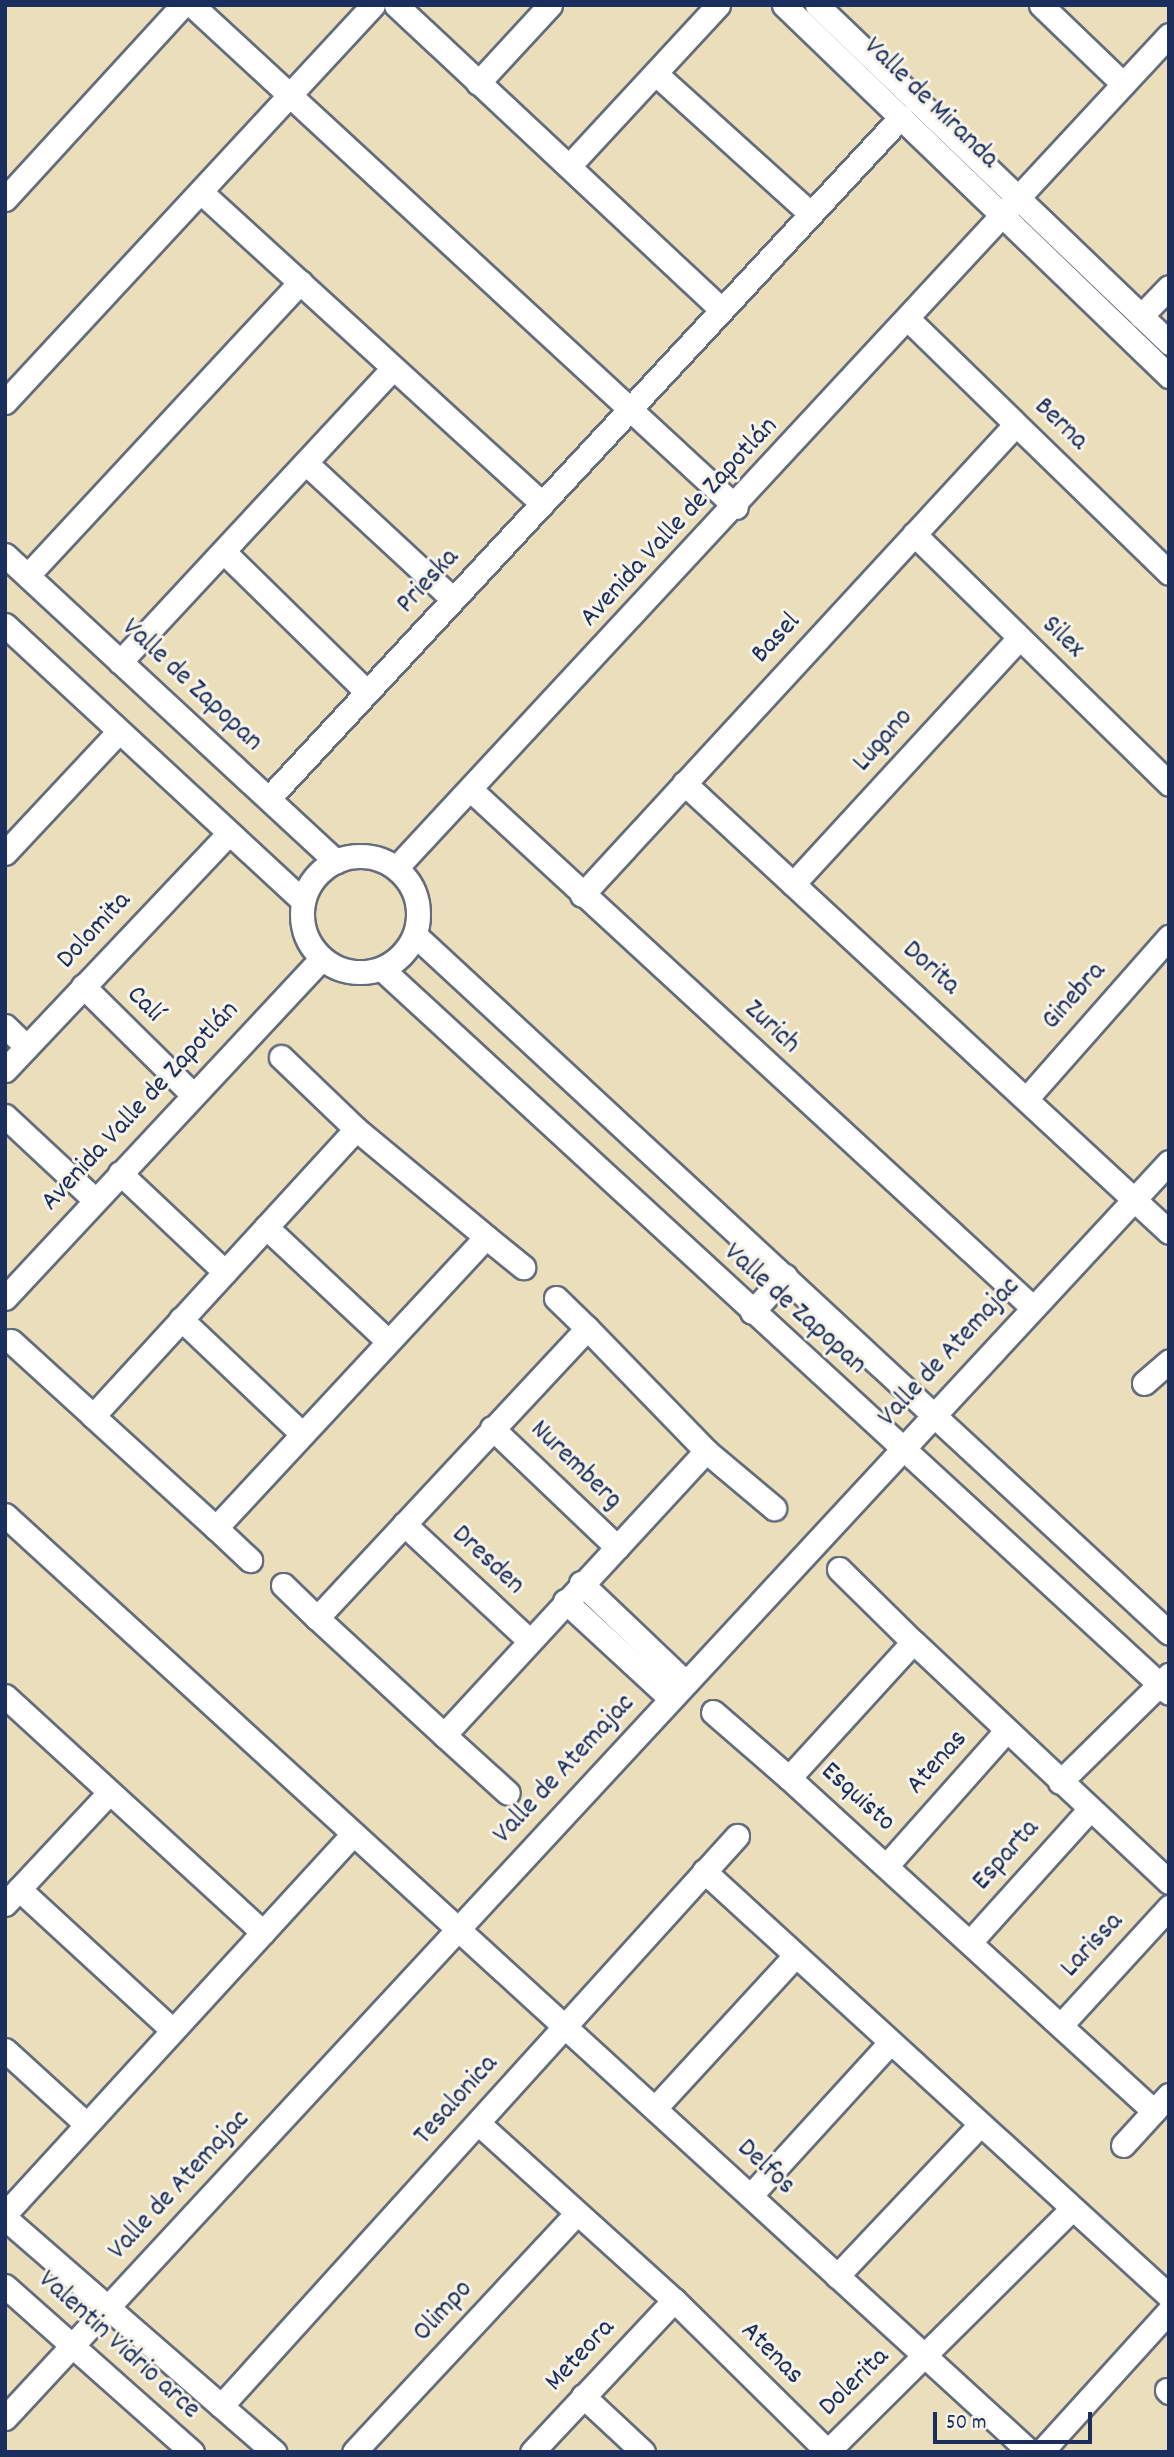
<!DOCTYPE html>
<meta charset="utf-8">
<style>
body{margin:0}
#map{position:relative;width:1174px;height:2457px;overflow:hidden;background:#ebdeba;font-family:Dekko,sans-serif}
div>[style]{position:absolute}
.roads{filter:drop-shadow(2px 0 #646c7e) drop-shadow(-2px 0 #646c7e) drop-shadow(0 2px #646c7e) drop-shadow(0 -2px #646c7e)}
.minor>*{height:23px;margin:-11.5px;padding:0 11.5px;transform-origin:11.5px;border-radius:11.5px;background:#fff}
.minor>.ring{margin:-11.5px;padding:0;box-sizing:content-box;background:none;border:23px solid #fff;border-radius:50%}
span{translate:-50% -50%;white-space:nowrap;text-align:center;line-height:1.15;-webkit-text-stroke:6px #f7f3e8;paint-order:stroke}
.street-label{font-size:28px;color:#1b2f5e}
.frame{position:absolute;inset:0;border:7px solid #1b2f5e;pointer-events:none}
.scale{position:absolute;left:933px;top:2412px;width:159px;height:32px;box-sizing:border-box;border:4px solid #1b2f5e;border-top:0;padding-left:9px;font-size:21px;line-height:24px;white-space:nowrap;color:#1b2f5e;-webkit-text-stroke:5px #f7f3e8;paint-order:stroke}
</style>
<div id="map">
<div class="roads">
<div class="minor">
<div style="left:192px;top:5px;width:740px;rotate:42.7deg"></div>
<div style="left:396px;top:5px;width:446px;rotate:43.1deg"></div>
<div style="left:784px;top:5px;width:535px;rotate:43.94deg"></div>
<div style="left:817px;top:5px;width:488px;rotate:43.8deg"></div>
<div style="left:1041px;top:5px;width:114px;rotate:43.9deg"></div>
<div style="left:656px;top:74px;width:209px;rotate:42.1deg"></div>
<div style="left:478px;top:83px;width:106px;rotate:-47.3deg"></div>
<div style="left:570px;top:165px;width:218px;rotate:-47.2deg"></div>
<div style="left:202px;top:193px;width:461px;rotate:42.4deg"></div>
<div style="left:5px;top:199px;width:263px;rotate:-47.5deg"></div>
<div style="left:1141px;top:316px;width:40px;rotate:-46deg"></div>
<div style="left:910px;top:321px;width:361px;rotate:44.2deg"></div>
<div style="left:5px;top:402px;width:541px;rotate:-47.17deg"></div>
<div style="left:307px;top:464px;width:199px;rotate:42.8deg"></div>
<div style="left:914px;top:534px;width:357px;rotate:44.4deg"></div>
<div style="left:224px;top:552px;width:200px;rotate:44.4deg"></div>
<div style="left:5px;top:555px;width:451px;rotate:42.8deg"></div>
<div style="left:28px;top:575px;width:400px;rotate:-47.1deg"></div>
<div style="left:5px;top:625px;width:406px;rotate:42.8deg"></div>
<div style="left:120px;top:662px;width:401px;rotate:-47.1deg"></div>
<div style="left:684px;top:783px;width:661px;rotate:42.79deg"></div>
<div style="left:471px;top:790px;width:763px;rotate:42.66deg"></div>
<div style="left:269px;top:798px;width:929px;rotate:-47.14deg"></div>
<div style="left:5px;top:853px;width:167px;rotate:-46.9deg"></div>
<div class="ring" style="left:302px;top:856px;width:93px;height:93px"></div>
<div style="left:396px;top:868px;width:1136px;rotate:-47.14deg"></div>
<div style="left:793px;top:884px;width:334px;rotate:-47.4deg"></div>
<div style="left:582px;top:895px;width:640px;rotate:-47.34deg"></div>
<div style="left:415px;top:935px;width:1027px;rotate:42.79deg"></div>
<div style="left:382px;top:969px;width:1069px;rotate:42.61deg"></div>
<div style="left:83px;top:986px;width:155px;rotate:44.7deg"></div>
<div style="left:5px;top:1026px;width:30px;rotate:44deg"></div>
<div style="left:281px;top:1057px;width:104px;rotate:43.8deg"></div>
<div style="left:5px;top:1070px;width:326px;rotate:-46.6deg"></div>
<div style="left:1027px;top:1098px;width:215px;rotate:-48.6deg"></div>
<div style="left:5px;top:1116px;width:123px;rotate:43deg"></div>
<div style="left:356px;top:1129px;width:169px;rotate:39.7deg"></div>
<div style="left:486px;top:1237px;width:397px;rotate:132.9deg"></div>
<div style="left:216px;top:1528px;width:166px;rotate:-137.7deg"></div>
<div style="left:93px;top:1416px;width:389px;rotate:-47.5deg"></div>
<div style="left:120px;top:1173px;width:144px;rotate:43.3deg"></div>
<div style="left:266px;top:1227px;width:167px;rotate:43.1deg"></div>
<div style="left:486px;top:1237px;width:48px;rotate:39deg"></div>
<div style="left:5px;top:1298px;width:463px;rotate:-47deg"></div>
<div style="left:556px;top:1298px;width:43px;rotate:44.1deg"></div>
<div style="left:752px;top:1312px;width:49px;rotate:-47.5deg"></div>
<div style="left:181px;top:1319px;width:167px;rotate:43.5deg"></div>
<div style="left:587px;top:1328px;width:171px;rotate:45.9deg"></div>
<div style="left:706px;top:1451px;width:386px;rotate:132.7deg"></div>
<div style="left:444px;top:1735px;width:173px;rotate:-137.3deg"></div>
<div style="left:317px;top:1618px;width:396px;rotate:-47deg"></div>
<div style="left:11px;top:1341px;width:111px;rotate:42.4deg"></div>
<div style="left:1144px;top:1383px;width:33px;rotate:-41deg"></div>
<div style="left:492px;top:1428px;width:173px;rotate:43.6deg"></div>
<div style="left:706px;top:1451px;width:89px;rotate:40deg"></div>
<div style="left:5px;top:1515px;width:1389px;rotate:42.43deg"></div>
<div style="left:404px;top:1524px;width:172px;rotate:42.9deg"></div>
<div style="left:216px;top:1528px;width:47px;rotate:43.3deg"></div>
<div style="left:839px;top:1569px;width:104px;rotate:44.6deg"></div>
<div style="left:581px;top:1583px;width:144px;rotate:43.6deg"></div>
<div style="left:283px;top:1585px;width:47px;rotate:44.1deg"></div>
<div style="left:565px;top:1601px;width:143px;rotate:42.7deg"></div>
<div style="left:5px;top:1696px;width:350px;rotate:42.5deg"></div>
<div style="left:713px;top:1712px;width:101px;rotate:41deg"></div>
<div style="left:444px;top:1735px;width:86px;rotate:42.2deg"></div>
<div style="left:1060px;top:1782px;width:153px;rotate:-44.5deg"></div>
<div style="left:887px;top:1865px;width:178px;rotate:-48.4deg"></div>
<div style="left:704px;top:1871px;width:630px;rotate:42.43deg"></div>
<div style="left:1169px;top:1882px;width:351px;rotate:-136.8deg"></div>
<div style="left:913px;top:1642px;width:184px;rotate:132.4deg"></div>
<div style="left:789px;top:1778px;width:494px;rotate:42.4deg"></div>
<div style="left:1154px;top:2111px;width:22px;rotate:-47deg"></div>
<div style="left:19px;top:1889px;width:207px;rotate:42.6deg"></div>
<div style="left:5px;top:1904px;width:152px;rotate:-46.9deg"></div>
<div style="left:971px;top:1941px;width:175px;rotate:-48deg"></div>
<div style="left:1061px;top:2025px;width:160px;rotate:-47.5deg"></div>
<div style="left:5px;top:2050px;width:108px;rotate:42.4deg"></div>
<div style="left:656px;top:2107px;width:205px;rotate:-47.4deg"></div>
<div style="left:478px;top:2123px;width:264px;rotate:42.1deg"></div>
<div style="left:674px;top:2300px;width:215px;rotate:44.6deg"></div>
<div style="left:1123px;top:2145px;width:46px;rotate:-47.6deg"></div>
<div style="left:751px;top:2195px;width:203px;rotate:-47.6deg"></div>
<div style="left:5px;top:2214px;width:515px;rotate:-47.52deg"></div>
<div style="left:5px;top:2218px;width:357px;rotate:41deg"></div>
<div style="left:837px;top:2276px;width:204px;rotate:-46.6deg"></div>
<div style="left:5px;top:2286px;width:250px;rotate:41.6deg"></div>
<div style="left:1167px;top:2390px;width:3px;rotate:45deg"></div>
<div style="left:583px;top:2396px;width:82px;rotate:43deg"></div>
<div style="left:221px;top:2406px;width:769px;rotate:-47.85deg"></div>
<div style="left:5px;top:2418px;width:1712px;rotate:-47.18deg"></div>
<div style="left:354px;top:2452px;width:327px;rotate:-47deg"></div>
<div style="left:532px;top:2452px;width:208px;rotate:-46.9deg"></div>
<div style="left:827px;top:2452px;width:344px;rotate:-44.8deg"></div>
<div style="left:1041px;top:2452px;width:190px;rotate:-47.8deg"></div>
</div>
</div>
<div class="street-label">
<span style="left:930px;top:104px;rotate:44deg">Valle de Miranda</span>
<span style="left:1060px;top:425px;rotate:44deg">Berna</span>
<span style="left:680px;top:523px;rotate:-47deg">Avenida Valle de Zapotlán</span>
<span style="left:429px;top:582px;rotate:-47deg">Prieska</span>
<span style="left:1062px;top:638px;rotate:44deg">Silex</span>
<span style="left:777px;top:639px;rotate:-47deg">Basel</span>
<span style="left:191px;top:686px;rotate:43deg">Valle de Zapopan</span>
<span style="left:884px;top:741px;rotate:-48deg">Lugano</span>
<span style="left:95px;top:931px;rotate:-47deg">Dolomita</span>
<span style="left:930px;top:969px;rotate:42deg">Dorita</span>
<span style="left:1075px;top:997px;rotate:-48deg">Ginebra</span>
<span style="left:144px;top:1005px;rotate:45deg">Calí</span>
<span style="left:771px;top:1028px;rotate:43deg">Zurich</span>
<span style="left:141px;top:1107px;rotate:-47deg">Avenida Valle de Zapotlán</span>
<span style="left:794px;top:1310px;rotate:42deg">Valle de Zapopan</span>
<span style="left:950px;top:1353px;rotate:-47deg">Valle de Atemajac</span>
<span style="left:575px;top:1466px;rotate:44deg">Nuremberg</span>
<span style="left:487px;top:1561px;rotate:43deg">Dresden</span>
<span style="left:938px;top:1763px;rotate:-48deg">Atenas</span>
<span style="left:565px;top:1770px;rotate:-47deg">Valle de Atemajac</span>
<span style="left:857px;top:1798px;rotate:42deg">Esquisto</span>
<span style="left:1007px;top:1856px;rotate:-48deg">Esparta</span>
<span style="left:1093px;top:1946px;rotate:-47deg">Larissa</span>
<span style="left:457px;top:2101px;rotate:-48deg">Tesalonica</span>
<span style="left:765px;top:2168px;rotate:43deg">Delfos</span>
<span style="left:180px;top:2186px;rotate:-47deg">Valle de Atemajac</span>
<span style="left:444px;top:2312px;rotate:-47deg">Olimpo</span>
<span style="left:118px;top:2346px;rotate:42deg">Valentin Vidrio arce</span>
<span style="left:771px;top:2354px;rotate:45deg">Atenas</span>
<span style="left:581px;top:2356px;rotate:-47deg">Meteora</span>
<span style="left:855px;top:2383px;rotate:-44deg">Dolerita</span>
</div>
<div class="frame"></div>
<div class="scale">50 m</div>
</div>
